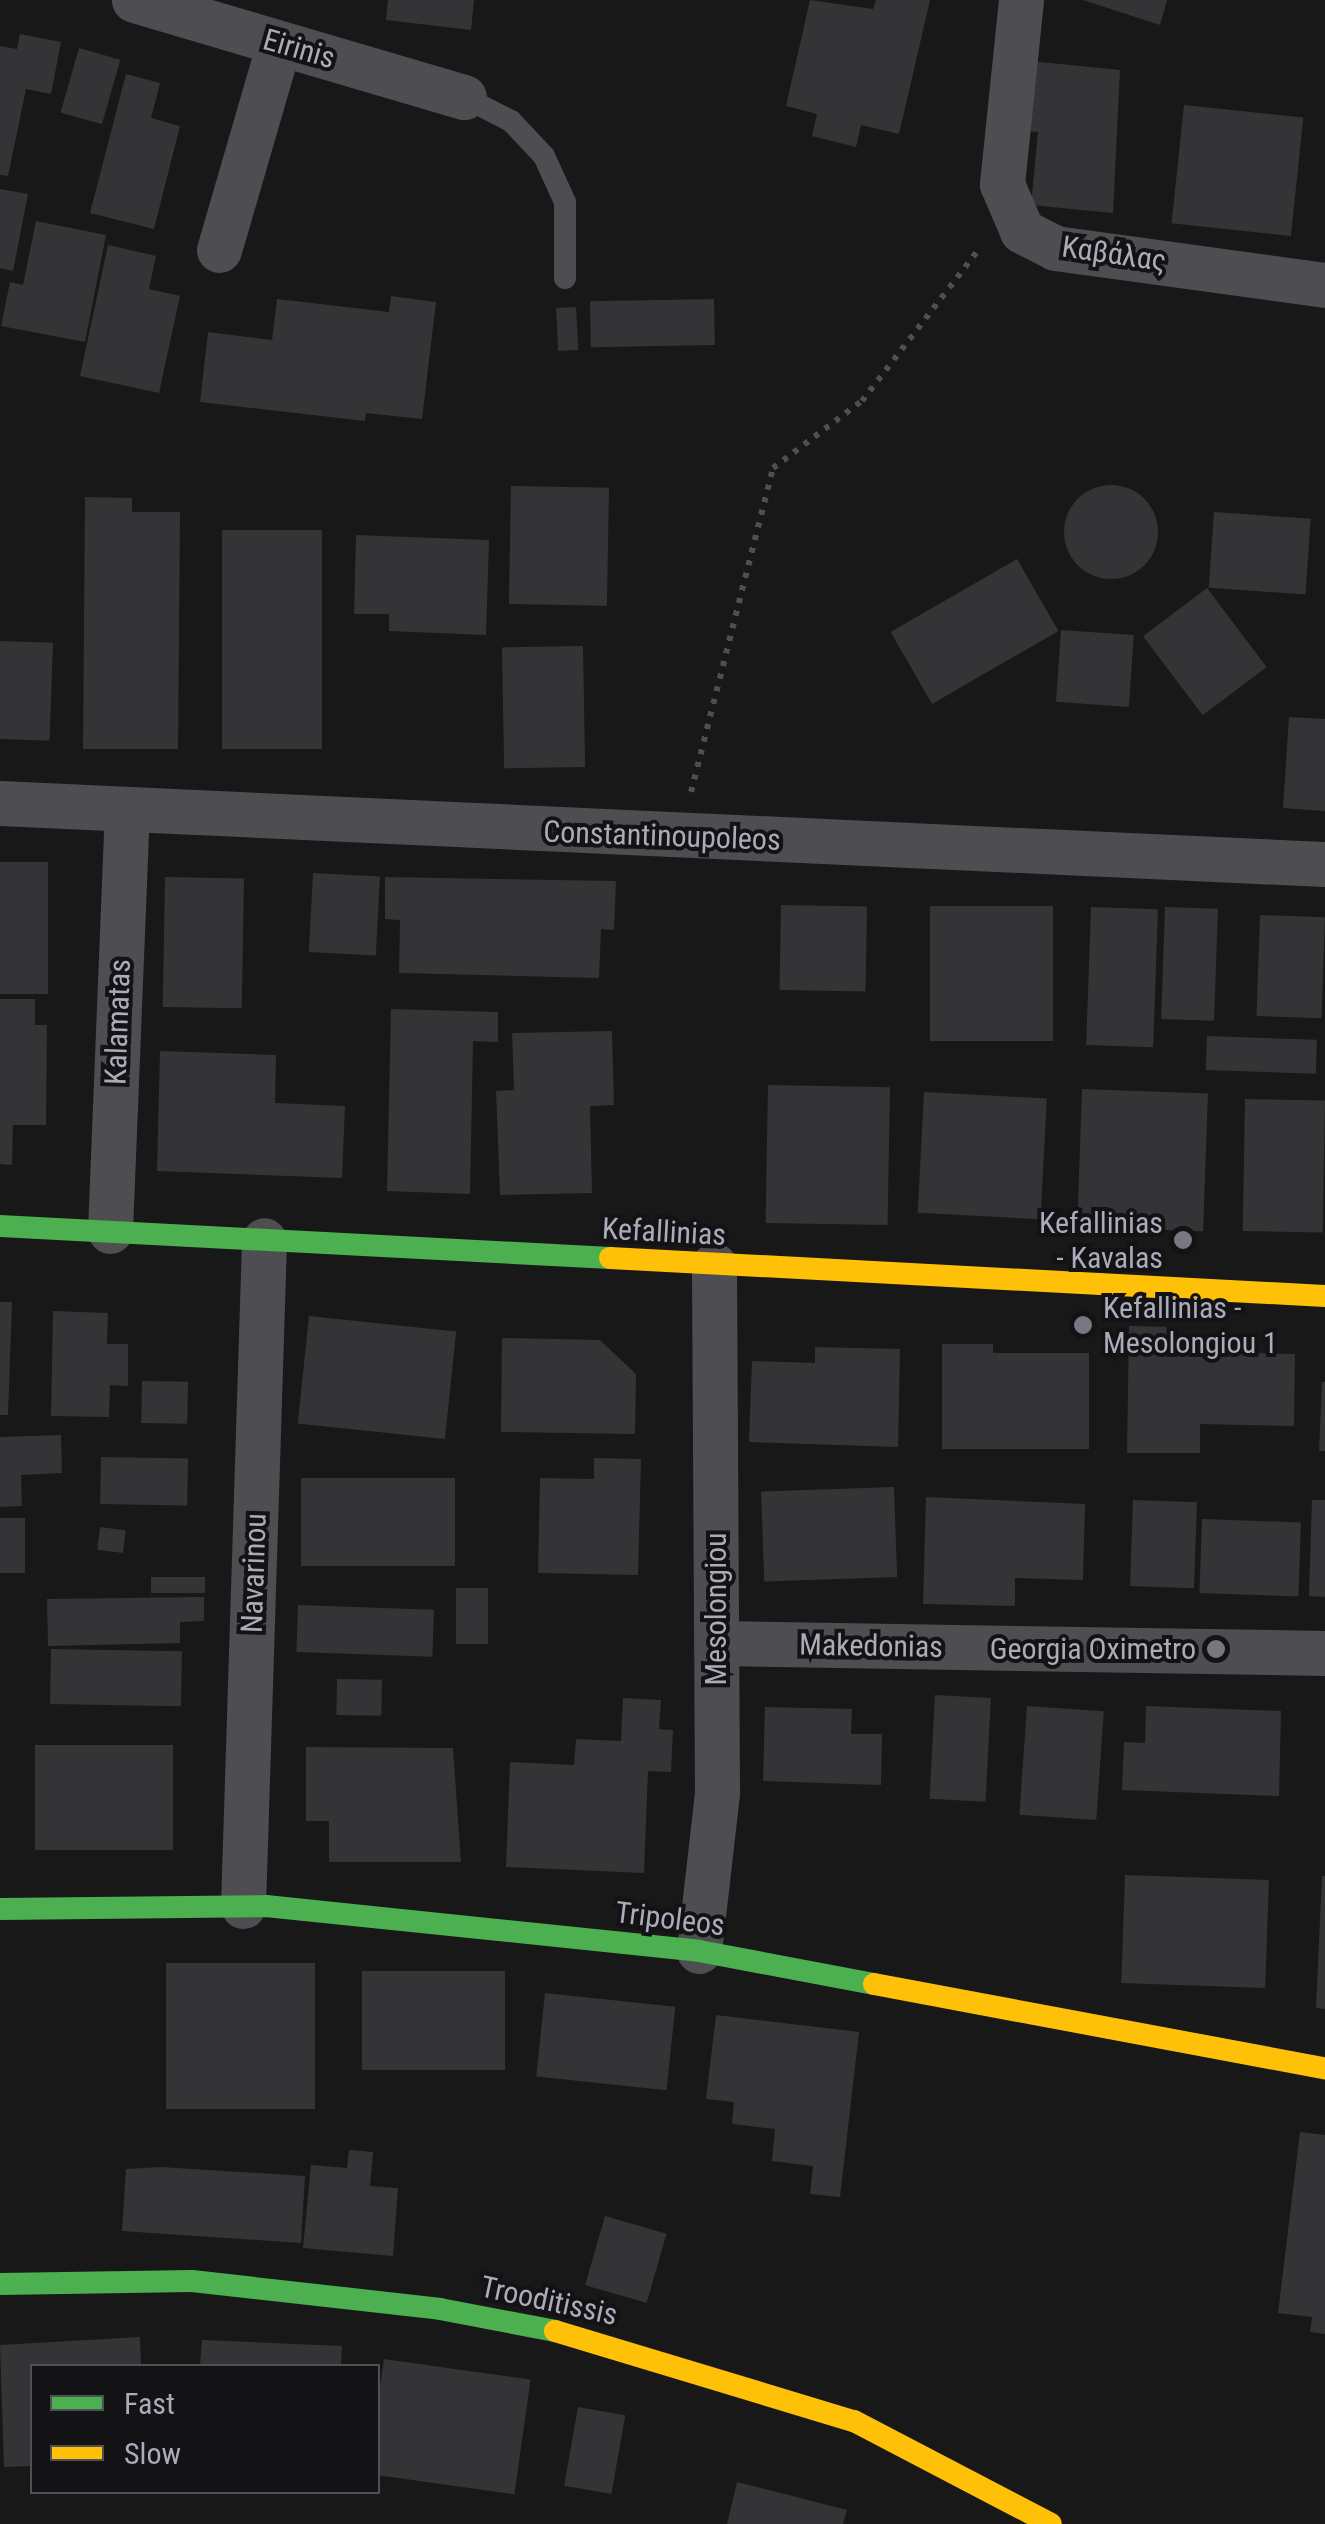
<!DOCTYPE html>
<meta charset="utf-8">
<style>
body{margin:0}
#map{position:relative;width:1325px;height:2524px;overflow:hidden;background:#181818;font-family:"Roboto Condensed",sans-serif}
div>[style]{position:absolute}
.building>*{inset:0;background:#343436;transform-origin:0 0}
.round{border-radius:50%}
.path>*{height:6px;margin-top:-3px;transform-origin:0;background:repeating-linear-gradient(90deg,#4f4f53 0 5px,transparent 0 13px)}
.lane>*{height:22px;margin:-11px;padding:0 11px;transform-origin:11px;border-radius:11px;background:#4e4e52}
.street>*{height:45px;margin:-22.5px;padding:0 22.5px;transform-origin:22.5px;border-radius:22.5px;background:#4e4e52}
.fast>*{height:22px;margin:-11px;padding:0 11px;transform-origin:11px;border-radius:11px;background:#4caf50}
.slow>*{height:22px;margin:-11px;padding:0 11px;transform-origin:11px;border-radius:11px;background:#ffc107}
.dots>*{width:28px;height:28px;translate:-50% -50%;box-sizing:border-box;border:5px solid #131214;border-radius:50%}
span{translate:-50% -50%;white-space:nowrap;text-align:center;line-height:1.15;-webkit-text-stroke:8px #131214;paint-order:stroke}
.street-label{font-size:30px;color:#aaacb9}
.poi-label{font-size:30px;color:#aaacb9}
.right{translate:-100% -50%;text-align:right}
.left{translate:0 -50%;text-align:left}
.legend{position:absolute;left:30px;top:2364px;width:350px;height:130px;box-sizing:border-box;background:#131214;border:2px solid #4f5056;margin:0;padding:12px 18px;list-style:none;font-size:30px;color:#aaacb9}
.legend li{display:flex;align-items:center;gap:20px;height:50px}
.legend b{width:50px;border:2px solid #4f5056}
</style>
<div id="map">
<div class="building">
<div style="clip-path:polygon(388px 0,474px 0,471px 30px,386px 20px)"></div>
<div style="clip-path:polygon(810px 0,873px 9px,876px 0,930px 0,899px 134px,861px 125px,856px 147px,812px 136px,817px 114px,786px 106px)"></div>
<div style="clip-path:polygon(1083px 0,1167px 0,1160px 25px)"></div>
<div style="clip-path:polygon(20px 34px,61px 42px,51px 94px,26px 89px,8px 176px,0 175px,0 46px,17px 49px)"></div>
<div style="left:79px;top:48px;width:43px;height:67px;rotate:16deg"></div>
<div style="clip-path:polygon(1020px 60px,1120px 70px,1113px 213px,1031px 205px,1038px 132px,1013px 130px)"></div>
<div style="clip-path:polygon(126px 74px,160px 83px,151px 118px,180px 126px,154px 229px,90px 213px)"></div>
<div style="left:1184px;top:105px;width:120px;height:119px;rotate:6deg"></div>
<div style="clip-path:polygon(0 189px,28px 194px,13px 271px,0 268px)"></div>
<div style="clip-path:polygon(36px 221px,106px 235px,85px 342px,1px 326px,10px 282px,23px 285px)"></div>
<div style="clip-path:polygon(108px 245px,156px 256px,149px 289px,180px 296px,159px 393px,80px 376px)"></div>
<div style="clip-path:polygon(391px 296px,436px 302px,422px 419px,366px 413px,365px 421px,200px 402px,208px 332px,272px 340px,277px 299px,389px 312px)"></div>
<div style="left:714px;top:299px;width:46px;height:124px;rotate:89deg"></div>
<div style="left:576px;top:307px;width:43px;height:20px;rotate:87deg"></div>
<div class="round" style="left:1064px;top:485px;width:94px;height:94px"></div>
<div style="left:511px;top:486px;width:98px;height:118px;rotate:1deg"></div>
<div style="clip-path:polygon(85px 497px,132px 498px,132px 512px,180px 512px,178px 749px,83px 749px)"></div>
<div style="left:1214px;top:512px;width:97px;height:76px;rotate:4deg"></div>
<div style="left:222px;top:530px;width:100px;height:219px"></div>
<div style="clip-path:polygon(356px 535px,489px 540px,486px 635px,389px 631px,389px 614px,354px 614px)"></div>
<div style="left:1017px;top:559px;width:83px;height:146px;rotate:60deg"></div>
<div style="left:1207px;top:588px;width:99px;height:80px;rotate:53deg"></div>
<div style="left:1061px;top:630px;width:73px;height:72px;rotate:4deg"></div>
<div style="left:0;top:641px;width:53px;height:98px;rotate:2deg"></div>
<div style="left:583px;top:646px;width:121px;height:81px;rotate:89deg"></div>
<div style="clip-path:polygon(1289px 717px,1325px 719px,1325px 811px,1283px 808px)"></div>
<div style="left:0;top:862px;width:48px;height:132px"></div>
<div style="left:313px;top:873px;width:67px;height:79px;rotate:3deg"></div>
<div style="left:165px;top:877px;width:79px;height:130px;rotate:1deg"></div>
<div style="clip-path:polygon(385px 877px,616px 881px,614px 930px,601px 929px,599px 978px,399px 973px,400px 920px,385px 919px)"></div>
<div style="left:781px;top:905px;width:86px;height:85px;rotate:1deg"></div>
<div style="left:1053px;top:906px;width:135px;height:123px;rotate:90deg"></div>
<div style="left:1091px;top:907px;width:67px;height:138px;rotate:2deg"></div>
<div style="left:1165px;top:907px;width:53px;height:112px;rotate:2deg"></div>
<div style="left:1260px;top:915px;width:65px;height:101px;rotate:2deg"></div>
<div style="clip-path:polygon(0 999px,35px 999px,35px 1025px,47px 1025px,46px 1125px,13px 1125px,12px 1165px,0 1164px)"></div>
<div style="clip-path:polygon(391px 1009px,498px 1012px,498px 1042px,473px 1041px,470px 1194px,387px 1191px)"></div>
<div style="clip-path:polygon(612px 1031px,614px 1105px,590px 1106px,592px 1193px,500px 1195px,496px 1091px,514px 1090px,512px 1033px)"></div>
<div style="left:1207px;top:1036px;width:110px;height:34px;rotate:2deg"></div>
<div style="clip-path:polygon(160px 1051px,276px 1055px,275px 1103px,345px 1106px,342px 1178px,157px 1171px)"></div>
<div style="left:768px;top:1085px;width:122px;height:138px;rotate:1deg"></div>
<div style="left:1082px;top:1089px;width:126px;height:138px;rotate:2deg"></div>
<div style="left:924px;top:1092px;width:123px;height:121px;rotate:3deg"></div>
<div style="left:1245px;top:1099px;width:80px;height:132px;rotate:1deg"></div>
<div style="clip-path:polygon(0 1302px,12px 1302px,8px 1415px,0 1415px)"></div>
<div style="clip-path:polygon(53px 1311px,108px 1313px,107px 1344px,128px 1344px,128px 1386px,110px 1385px,109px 1417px,51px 1416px)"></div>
<div style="left:309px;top:1316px;width:148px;height:108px;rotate:6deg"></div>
<div style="clip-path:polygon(1129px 1326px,1169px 1327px,1169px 1351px,1295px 1354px,1294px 1426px,1200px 1424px,1200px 1453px,1127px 1453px)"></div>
<div style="clip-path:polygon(502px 1338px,600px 1340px,636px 1374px,635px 1434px,501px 1432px)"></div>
<div style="clip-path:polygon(942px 1344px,993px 1344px,993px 1353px,1089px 1353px,1089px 1449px,942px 1449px)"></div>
<div style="clip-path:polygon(815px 1347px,900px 1349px,898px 1447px,749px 1442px,752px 1361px,815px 1363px)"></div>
<div style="left:142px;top:1381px;width:46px;height:42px;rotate:1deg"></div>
<div style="clip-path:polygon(1322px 1382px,1325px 1382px,1325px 1451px,1319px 1451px)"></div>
<div style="clip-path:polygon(61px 1435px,62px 1473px,21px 1475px,22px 1506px,0 1507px,0 1437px)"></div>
<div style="left:101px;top:1457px;width:87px;height:47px;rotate:1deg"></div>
<div style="clip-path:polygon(594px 1458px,641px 1459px,638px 1575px,538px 1573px,540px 1478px,594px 1479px)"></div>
<div style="left:301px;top:1478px;width:154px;height:88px"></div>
<div style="left:894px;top:1487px;width:90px;height:133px;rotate:88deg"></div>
<div style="clip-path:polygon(926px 1497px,1085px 1504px,1083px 1580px,1015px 1578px,1015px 1606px,923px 1604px)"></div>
<div style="left:1133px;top:1500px;width:64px;height:86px;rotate:2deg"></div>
<div style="clip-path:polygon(1312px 1500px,1325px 1500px,1325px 1597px,1309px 1596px)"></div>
<div style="left:0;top:1518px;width:25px;height:55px"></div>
<div style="left:1202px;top:1519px;width:99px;height:74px;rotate:2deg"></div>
<div style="left:100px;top:1527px;width:26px;height:23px;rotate:7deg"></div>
<div style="left:151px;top:1577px;width:54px;height:16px"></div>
<div style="left:456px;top:1588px;width:32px;height:56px"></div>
<div style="clip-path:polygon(204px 1597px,204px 1621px,180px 1622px,180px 1643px,48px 1646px,47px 1599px)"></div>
<div style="left:298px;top:1605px;width:136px;height:47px;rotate:2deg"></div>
<div style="left:51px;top:1649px;width:131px;height:55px;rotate:1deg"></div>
<div style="left:337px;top:1679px;width:45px;height:36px;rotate:1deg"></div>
<div style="left:935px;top:1695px;width:56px;height:104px;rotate:3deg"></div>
<div style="clip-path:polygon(623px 1698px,661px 1700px,659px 1729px,673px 1730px,671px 1772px,648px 1771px,644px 1873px,506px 1867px,510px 1762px,574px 1765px,576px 1739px,621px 1741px)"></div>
<div style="left:1027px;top:1706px;width:77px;height:109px;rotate:4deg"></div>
<div style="clip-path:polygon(1146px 1706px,1281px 1711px,1279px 1796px,1122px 1790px,1124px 1742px,1145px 1743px)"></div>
<div style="clip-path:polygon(765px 1707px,852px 1709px,851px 1734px,882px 1734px,881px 1785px,763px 1781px)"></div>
<div style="left:35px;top:1745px;width:138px;height:105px"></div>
<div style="clip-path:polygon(306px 1747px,453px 1748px,461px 1862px,329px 1862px,329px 1821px,306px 1821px)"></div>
<div style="left:1125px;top:1875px;width:144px;height:108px;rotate:2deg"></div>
<div style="clip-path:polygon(1322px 1876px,1325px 1876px,1325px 2009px,1316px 2008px)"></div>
<div style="left:166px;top:1963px;width:149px;height:146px"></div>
<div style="left:362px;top:1971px;width:143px;height:99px"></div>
<div style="left:545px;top:1993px;width:131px;height:84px;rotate:6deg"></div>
<div style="clip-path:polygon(716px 2015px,859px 2032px,840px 2197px,810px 2194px,813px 2166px,772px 2161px,775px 2129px,732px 2124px,734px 2102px,706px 2099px)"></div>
<div style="clip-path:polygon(1300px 2132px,1325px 2135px,1325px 2334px,1310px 2332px,1312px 2317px,1278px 2313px)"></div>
<div style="clip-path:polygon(349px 2150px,373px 2152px,370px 2186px,398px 2188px,393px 2256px,303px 2248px,311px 2165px,347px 2168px)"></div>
<div style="clip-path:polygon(161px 2167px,305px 2176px,301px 2243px,122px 2231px,126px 2169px)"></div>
<div style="left:605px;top:2216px;width:64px;height:72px;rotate:16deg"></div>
<div style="clip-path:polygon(140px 2337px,141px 2366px,32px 2366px,32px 2466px,4px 2467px,0 2345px)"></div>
<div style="clip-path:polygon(202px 2340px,342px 2346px,341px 2366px,200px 2366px)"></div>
<div style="left:384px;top:2359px;width:148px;height:116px;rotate:8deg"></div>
<div style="left:578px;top:2407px;width:48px;height:80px;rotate:10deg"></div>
<div style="clip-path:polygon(737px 2482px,847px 2510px,843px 2524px,727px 2524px)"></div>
</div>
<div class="path">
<div style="left:691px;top:792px;width:334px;rotate:-75.8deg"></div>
<div style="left:773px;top:468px;width:111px;rotate:-37deg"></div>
<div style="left:862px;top:401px;width:192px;rotate:-52.4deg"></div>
</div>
<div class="lane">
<div style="left:464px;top:97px;width:53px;rotate:27.1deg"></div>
<div style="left:511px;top:121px;width:48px;rotate:46.7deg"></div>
<div style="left:544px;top:156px;width:51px;rotate:65.5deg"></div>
<div style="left:565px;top:202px;width:76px;rotate:90deg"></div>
</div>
<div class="street">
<div style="left:134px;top:0;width:344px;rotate:16.4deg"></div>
<div style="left:1021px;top:0;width:185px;rotate:95.9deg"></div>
<div style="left:1002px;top:184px;width:51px;rotate:66.9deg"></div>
<div style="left:1022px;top:231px;width:37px;rotate:27deg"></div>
<div style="left:1055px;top:248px;width:273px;rotate:7.8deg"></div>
<div style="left:219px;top:250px;width:215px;rotate:-73.8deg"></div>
<div style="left:0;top:803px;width:1326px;rotate:2.64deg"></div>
<div style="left:110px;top:1231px;width:419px;rotate:-87.7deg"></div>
<div style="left:717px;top:1643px;width:608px;rotate:0.94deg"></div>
<div style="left:243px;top:1906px;width:666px;rotate:-88.19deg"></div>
<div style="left:699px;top:1951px;width:160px;rotate:-83.5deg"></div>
<div style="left:717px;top:1792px;width:527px;rotate:-90.33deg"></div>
</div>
<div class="fast">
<div style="left:0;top:1226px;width:611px;rotate:3deg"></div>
<div style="left:0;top:1909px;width:266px;rotate:-0.6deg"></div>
<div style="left:266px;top:1906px;width:435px;rotate:5.9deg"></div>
<div style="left:699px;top:1951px;width:178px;rotate:10.7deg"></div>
<div style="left:0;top:2284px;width:192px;rotate:-0.9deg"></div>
<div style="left:192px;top:2281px;width:250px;rotate:6.4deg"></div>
<div style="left:440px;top:2309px;width:117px;rotate:10.8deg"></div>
</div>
<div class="slow">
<div style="left:610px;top:1258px;width:716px;rotate:3.04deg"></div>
<div style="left:874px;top:1984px;width:459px;rotate:10.6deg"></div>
<div style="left:555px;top:2331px;width:312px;rotate:16.8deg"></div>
<div style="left:854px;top:2421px;width:222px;rotate:27.6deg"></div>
</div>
<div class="dots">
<div style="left:1183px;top:1240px;background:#777881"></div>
<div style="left:1083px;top:1325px;background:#777881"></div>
<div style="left:1216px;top:1649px;background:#777881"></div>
</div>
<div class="street-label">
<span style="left:299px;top:49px;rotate:16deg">Eirinis</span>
<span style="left:1114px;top:254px;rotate:8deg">Καβάλας</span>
<span style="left:662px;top:836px;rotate:2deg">Constantinoupoleos</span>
<span style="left:118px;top:1022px;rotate:-88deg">Kalamatas</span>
<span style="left:664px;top:1232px;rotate:3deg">Kefallinias</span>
<span style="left:254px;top:1573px;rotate:-88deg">Navarinou</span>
<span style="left:716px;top:1609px;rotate:-90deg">Mesolongiou</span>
<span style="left:871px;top:1646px;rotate:1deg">Makedonias</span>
<span style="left:670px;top:1919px;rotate:7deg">Tripoleos</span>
<span style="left:549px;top:2301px;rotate:12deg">Trooditissis</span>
</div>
<div class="poi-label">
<span class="right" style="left:1163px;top:1240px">Kefallinias<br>- Kavalas</span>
<span class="left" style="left:1103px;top:1325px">Kefallinias -<br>Mesolongiou 1</span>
<span class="right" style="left:1196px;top:1649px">Georgia Oximetro</span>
</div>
<ul class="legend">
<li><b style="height:12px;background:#4caf50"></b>Fast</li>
<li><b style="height:12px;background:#ffc107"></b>Slow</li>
</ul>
</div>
